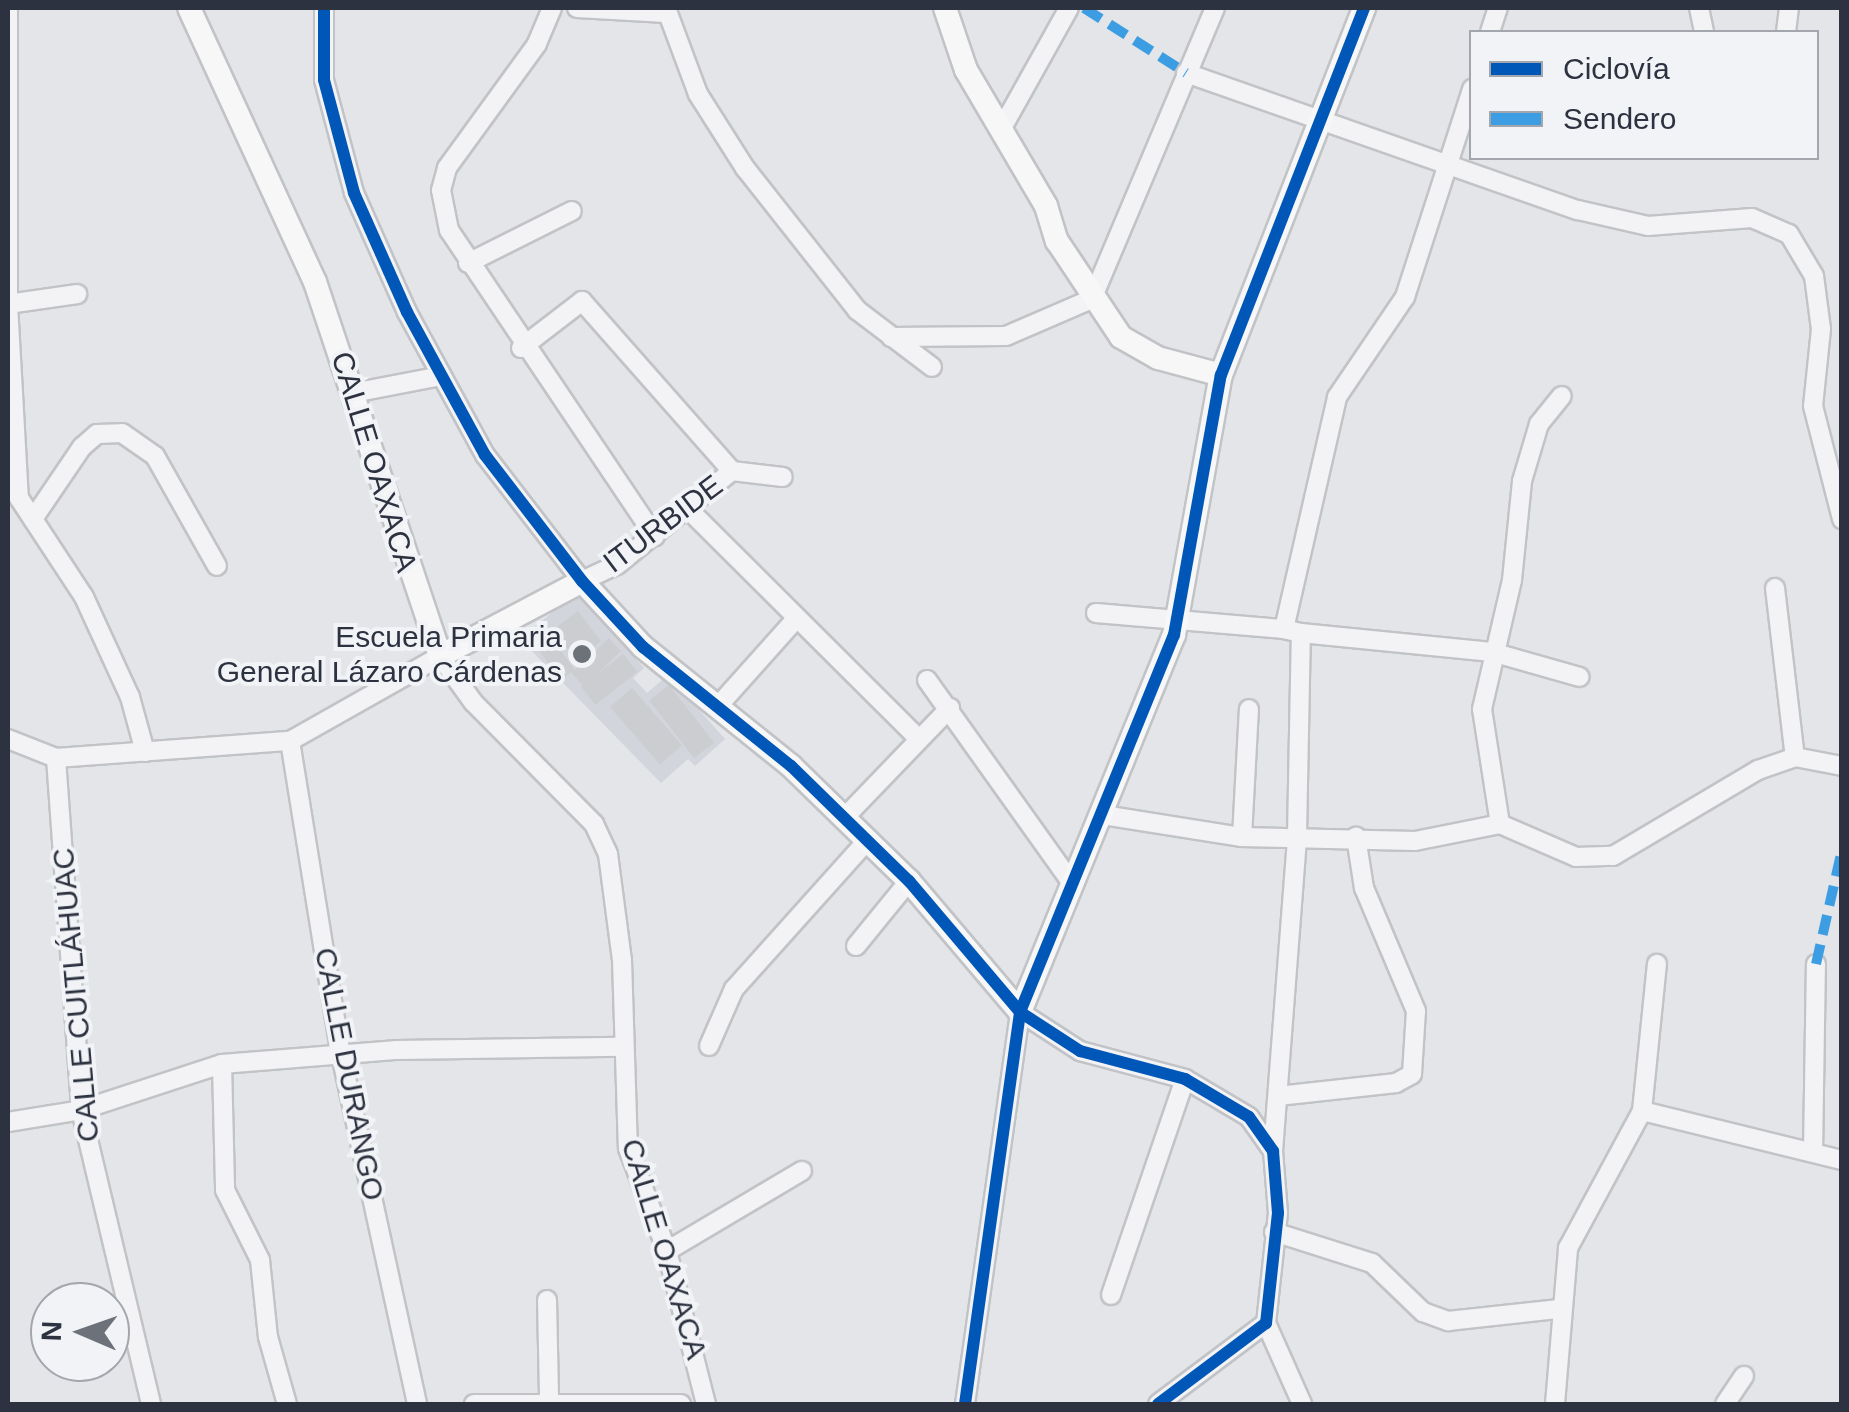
<!DOCTYPE html>
<meta charset="utf-8">
<style>
body{margin:0}
#map{position:relative;width:1849px;height:1412px;overflow:hidden;background:#e3e5e8;font-family:Helvetica,sans-serif}
div>[style]{position:absolute}
.built>*{inset:0;background:#d2d5db}
.building>*{inset:0;background:#cccdd0;transform-origin:0 0}
.roads{filter:drop-shadow(2px 0 #c2c3c6) drop-shadow(-2px 0 #c2c3c6) drop-shadow(0 2px #c2c3c6) drop-shadow(0 -2px #c2c3c6)}
.street>*{height:18px;margin:-9px;padding:0 9px;transform-origin:9px;border-radius:9px;background:#f3f3f5}
.secondary>*{height:22px;margin:-11px;padding:0 11px;transform-origin:11px;border-radius:11px;background:#f7f7f7}
.quiet>*{height:10px;margin-top:-5px;transform-origin:0;background:repeating-linear-gradient(90deg,#3d9de3 0 20px,transparent 0 30px)}
.cycleway>*{height:12px;margin:-6px;padding:0 6px;transform-origin:6px;border-radius:6px;background:#0057b8}
.dots>*{width:28px;height:28px;translate:-50% -50%;box-sizing:border-box;border:5px solid #f2f3f7;border-radius:50%}
span{translate:-50% -50%;white-space:nowrap;text-align:center;line-height:1.15;-webkit-text-stroke:8px #f2f3f7;paint-order:stroke}
.street-label{font-size:30px;color:#2c323f}
.poi-label{font-size:30px;color:#2c323f}
.right{translate:-100% -50%;text-align:right}
.frame{position:absolute;inset:0;border:10px solid #2c323f;pointer-events:none}
.legend{position:absolute;left:1469px;top:30px;width:350px;height:130px;box-sizing:border-box;background:#f2f3f7;border:2px solid #a3a6ad;margin:0;padding:12px 18px;list-style:none;font-size:30px;color:#2c323f}
.legend li{display:flex;align-items:center;gap:20px;height:50px}
.legend b{width:50px;border:2px solid #a3a6ad}
.north{position:absolute;left:30px;top:1282px;width:100px;height:100px;box-sizing:border-box;background:#f2f3f7;border:2px solid #a3a6ad;border-radius:50%;rotate:272deg;font-size:28px;font-weight:700;line-height:40px;text-align:center;color:#2c323f}
.north::after{content:'';display:block;margin:auto;width:35px;height:45px;background:#6c717a;clip-path:polygon(50% 0,100% 100%,50% 72%,0 100%)}
</style>
<div id="map">
<div class="built">
<div style="clip-path:polygon(577px 592px,644px 668px,633px 678px,647px 693px,668px 675px,725px 739px,695px 766px,688px 759px,661px 783px,520px 639px)"></div>
</div>
<div class="building">
<div style="left:578px;top:611px;width:38px;height:31px;rotate:53deg"></div>
<div style="clip-path:polygon(544px 628px,575px 670px,609px 638px,621px 651px,584px 687px,571px 672px,561px 680px,530px 638px)"></div>
<div style="left:623px;top:654px;width:23px;height:53px;rotate:52deg"></div>
<div style="left:669px;top:685px;width:73px;height:25px;rotate:52deg"></div>
<div style="left:632px;top:688px;width:76px;height:29px;rotate:49deg"></div>
</div>
<div class="roads">
<div class="street">
<div style="left:8px;top:8px;width:296px;rotate:90deg"></div>
<div style="left:8px;top:304px;width:194px;rotate:86.8deg"></div>
<div style="left:19px;top:498px;width:118px;rotate:56.7deg"></div>
<div style="left:84px;top:597px;width:110px;rotate:65.3deg"></div>
<div style="left:130px;top:697px;width:57px;rotate:74.7deg"></div>
<div style="left:324px;top:8px;width:72px;rotate:90deg"></div>
<div style="left:324px;top:80px;width:117px;rotate:75.1deg"></div>
<div style="left:354px;top:193px;width:130px;rotate:66deg"></div>
<div style="left:407px;top:312px;width:163px;rotate:61.4deg"></div>
<div style="left:485px;top:455px;width:159px;rotate:52.4deg"></div>
<div style="left:582px;top:581px;width:38px;rotate:-25deg"></div>
<div style="left:617px;top:565px;width:149px;rotate:-39.3deg"></div>
<div style="left:732px;top:471px;width:51px;rotate:6.7deg"></div>
<div style="left:552px;top:8px;width:39px;rotate:113deg"></div>
<div style="left:537px;top:44px;width:153px;rotate:126deg"></div>
<div style="left:447px;top:168px;width:23px;rotate:105deg"></div>
<div style="left:441px;top:190px;width:41px;rotate:78.7deg"></div>
<div style="left:449px;top:230px;width:369px;rotate:56.1deg"></div>
<div style="left:577px;top:8px;width:89px;rotate:3.2deg"></div>
<div style="left:666px;top:8px;width:92px;rotate:69.6deg"></div>
<div style="left:698px;top:94px;width:88px;rotate:57.6deg"></div>
<div style="left:745px;top:168px;width:181px;rotate:51.7deg"></div>
<div style="left:857px;top:310px;width:94px;rotate:37.2deg"></div>
<div style="left:1699px;top:8px;width:25px;rotate:78deg"></div>
<div style="left:1490px;top:32px;width:25px;rotate:-72deg"></div>
<div style="left:1786px;top:32px;width:24px;rotate:-83deg"></div>
<div style="left:1186px;top:73px;width:415px;rotate:19.3deg"></div>
<div style="left:1578px;top:210px;width:72px;rotate:12.9deg"></div>
<div style="left:1648px;top:226px;width:104px;rotate:-4.4deg"></div>
<div style="left:1752px;top:218px;width:40px;rotate:23.4deg"></div>
<div style="left:1789px;top:234px;width:49px;rotate:59.2deg"></div>
<div style="left:1814px;top:276px;width:53px;rotate:82.5deg"></div>
<div style="left:1821px;top:329px;width:77px;rotate:95.9deg"></div>
<div style="left:1813px;top:406px;width:117px;rotate:75.6deg"></div>
<div style="left:1003px;top:126px;width:135px;rotate:-60.8deg"></div>
<div style="left:468px;top:263px;width:116px;rotate:-26.6deg"></div>
<div style="left:8px;top:304px;width:70px;rotate:-8.2deg"></div>
<div style="left:891px;top:337px;width:115px;rotate:-0.5deg"></div>
<div style="left:1006px;top:336px;width:94px;rotate:-23.3deg"></div>
<div style="left:1092px;top:299px;width:316px;rotate:-67.1deg"></div>
<div style="left:521px;top:348px;width:77px;rotate:-37.6deg"></div>
<div style="left:582px;top:301px;width:227px;rotate:48.6deg"></div>
<div style="left:353px;top:393px;width:90px;rotate:-10.9deg"></div>
<div style="left:688px;top:509px;width:323px;rotate:44.9deg"></div>
<div style="left:33px;top:519px;width:87px;rotate:-55.8deg"></div>
<div style="left:82px;top:447px;width:20px;rotate:-41deg"></div>
<div style="left:97px;top:434px;width:25px;rotate:-2deg"></div>
<div style="left:122px;top:433px;width:40px;rotate:34.9deg"></div>
<div style="left:155px;top:456px;width:126px;rotate:60.6deg"></div>
<div style="left:1775px;top:588px;width:170px;rotate:83.3deg"></div>
<div style="left:1096px;top:613px;width:189px;rotate:4.9deg"></div>
<div style="left:1301px;top:633px;width:192px;rotate:5.7deg"></div>
<div style="left:1492px;top:652px;width:91px;rotate:15.9deg"></div>
<div style="left:927px;top:680px;width:249px;rotate:54.5deg"></div>
<div style="left:719px;top:705px;width:115px;rotate:-48.2deg"></div>
<div style="left:8px;top:739px;width:52px;rotate:21.6deg"></div>
<div style="left:56px;top:758px;width:235px;rotate:-4.2deg"></div>
<div style="left:290px;top:741px;width:172px;rotate:-29.5deg"></div>
<div style="left:440px;top:656px;width:57px;rotate:54.3deg"></div>
<div style="left:473px;top:702px;width:172px;rotate:45.2deg"></div>
<div style="left:594px;top:824px;width:33px;rotate:65deg"></div>
<div style="left:608px;top:854px;width:107px;rotate:82.5deg"></div>
<div style="left:622px;top:960px;width:188px;rotate:88.2deg"></div>
<div style="left:628px;top:1148px;width:110px;rotate:69.3deg"></div>
<div style="left:667px;top:1251px;width:158px;rotate:75.7deg"></div>
<div style="left:290px;top:741px;width:318px;rotate:80.8deg"></div>
<div style="left:341px;top:1055px;width:357px;rotate:77.7deg"></div>
<div style="left:56px;top:758px;width:353px;rotate:85.9deg"></div>
<div style="left:81px;top:1110px;width:302px;rotate:76.6deg"></div>
<div style="left:1103px;top:815px;width:141px;rotate:9deg"></div>
<div style="left:1242px;top:837px;width:173px;rotate:1.3deg"></div>
<div style="left:1415px;top:841px;width:87px;rotate:-11.3deg"></div>
<div style="left:844px;top:818px;width:153px;rotate:-46.1deg"></div>
<div style="left:1500px;top:824px;width:116px;rotate:-98.9deg"></div>
<div style="left:1482px;top:709px;width:132px;rotate:-76.9deg"></div>
<div style="left:1512px;top:580px;width:100px;rotate:-84.2deg"></div>
<div style="left:1522px;top:481px;width:59px;rotate:-73.4deg"></div>
<div style="left:1539px;top:424px;width:36px;rotate:-51deg"></div>
<div style="left:1500px;top:824px;width:83px;rotate:23.5deg"></div>
<div style="left:1576px;top:857px;width:37px;rotate:-2deg"></div>
<div style="left:1613px;top:856px;width:169px;rotate:-30.7deg"></div>
<div style="left:1758px;top:770px;width:39px;rotate:-19deg"></div>
<div style="left:1795px;top:757px;width:48px;rotate:10.8deg"></div>
<div style="left:1242px;top:837px;width:128px;rotate:-86.9deg"></div>
<div style="left:856px;top:946px;width:84px;rotate:-50.8deg"></div>
<div style="left:709px;top:1046px;width:62px;rotate:-66.3deg"></div>
<div style="left:734px;top:989px;width:198px;rotate:-48.1deg"></div>
<div style="left:222px;top:1064px;width:126px;rotate:88.6deg"></div>
<div style="left:225px;top:1190px;width:78px;rotate:63.4deg"></div>
<div style="left:260px;top:1260px;width:77px;rotate:84.1deg"></div>
<div style="left:268px;top:1337px;width:70px;rotate:74.2deg"></div>
<div style="left:1278px;top:1096px;width:119px;rotate:-6.3deg"></div>
<div style="left:1396px;top:1083px;width:18px;rotate:-29deg"></div>
<div style="left:1412px;top:1074px;width:63px;rotate:-86.4deg"></div>
<div style="left:1416px;top:1011px;width:134px;rotate:-112.9deg"></div>
<div style="left:1364px;top:888px;width:52px;rotate:-98.9deg"></div>
<div style="left:1642px;top:1111px;width:206px;rotate:13.8deg"></div>
<div style="left:8px;top:1122px;width:74px;rotate:-9.3deg"></div>
<div style="left:81px;top:1110px;width:148px;rotate:-18.1deg"></div>
<div style="left:222px;top:1064px;width:176px;rotate:-4.6deg"></div>
<div style="left:397px;top:1050px;width:225px;rotate:-0.8deg"></div>
<div style="left:1273px;top:1151px;width:316px;rotate:-85.6deg"></div>
<div style="left:1297px;top:836px;width:203px;rotate:-88.9deg"></div>
<div style="left:1301px;top:633px;width:17px;rotate:-167deg"></div>
<div style="left:1284px;top:629px;width:238px;rotate:-77.1deg"></div>
<div style="left:1337px;top:397px;width:121px;rotate:-55.8deg"></div>
<div style="left:1405px;top:297px;width:219px;rotate:-72.1deg"></div>
<div style="left:1813px;top:1152px;width:188px;rotate:-89.1deg"></div>
<div style="left:1274px;top:1232px;width:103px;rotate:17.6deg"></div>
<div style="left:1372px;top:1263px;width:71px;rotate:43.9deg"></div>
<div style="left:1423px;top:1312px;width:27px;rotate:20deg"></div>
<div style="left:1448px;top:1321px;width:112px;rotate:-6.2deg"></div>
<div style="left:667px;top:1251px;width:157px;rotate:-30.7deg"></div>
<div style="left:1111px;top:1295px;width:228px;rotate:-71.1deg"></div>
<div style="left:547px;top:1300px;width:99px;rotate:88.8deg"></div>
<div style="left:1266px;top:1323px;width:89px;rotate:66deg"></div>
<div style="left:474px;top:1404px;width:207px"></div>
<div style="left:965px;top:1404px;width:396px;rotate:-82deg"></div>
<div style="left:1020px;top:1012px;width:72px;rotate:33deg"></div>
<div style="left:1080px;top:1051px;width:109px;rotate:14.9deg"></div>
<div style="left:1185px;top:1079px;width:74px;rotate:30.7deg"></div>
<div style="left:1249px;top:1117px;width:42px;rotate:54.8deg"></div>
<div style="left:1273px;top:1151px;width:62px;rotate:85.4deg"></div>
<div style="left:1278px;top:1213px;width:111px;rotate:96.2deg"></div>
<div style="left:1266px;top:1323px;width:135px;rotate:143.1deg"></div>
<div style="left:1555px;top:1404px;width:157px;rotate:-85.2deg"></div>
<div style="left:1568px;top:1248px;width:156px;rotate:-61.6deg"></div>
<div style="left:1642px;top:1111px;width:148px;rotate:-84.2deg"></div>
<div style="left:1725px;top:1404px;width:34px;rotate:-56deg"></div>
</div>
<div class="secondary">
<div style="left:189px;top:8px;width:302px;rotate:65.3deg"></div>
<div style="left:315px;top:282px;width:394px;rotate:71.5deg"></div>
<div style="left:440px;top:656px;width:161px;rotate:-27.8deg"></div>
<div style="left:582px;top:581px;width:90px;rotate:47.3deg"></div>
<div style="left:643px;top:647px;width:190px;rotate:38.8deg"></div>
<div style="left:791px;top:766px;width:165px;rotate:44.3deg"></div>
<div style="left:909px;top:881px;width:172px;rotate:49.7deg"></div>
<div style="left:1020px;top:1012px;width:407px;rotate:-67.8deg"></div>
<div style="left:1174px;top:635px;width:264px;rotate:-79.8deg"></div>
<div style="left:1221px;top:375px;width:394px;rotate:-68.7deg"></div>
<div style="left:945px;top:8px;width:65px;rotate:71.3deg"></div>
<div style="left:966px;top:70px;width:158px;rotate:59.5deg"></div>
<div style="left:1046px;top:206px;width:37px;rotate:73deg"></div>
<div style="left:1057px;top:241px;width:115px;rotate:56.3deg"></div>
<div style="left:1121px;top:337px;width:43px;rotate:29.6deg"></div>
<div style="left:1158px;top:358px;width:65px;rotate:15.1deg"></div>
</div>
</div>
<div class="quiet">
<div style="left:1084px;top:8px;width:121px;rotate:32.5deg"></div>
<div style="left:1816px;top:964px;width:117px;rotate:-77.2deg"></div>
</div>
<div class="cycleway">
<div style="left:324px;top:8px;width:72px;rotate:90deg"></div>
<div style="left:324px;top:80px;width:117px;rotate:75.1deg"></div>
<div style="left:354px;top:193px;width:130px;rotate:66deg"></div>
<div style="left:407px;top:312px;width:163px;rotate:61.4deg"></div>
<div style="left:485px;top:455px;width:159px;rotate:52.4deg"></div>
<div style="left:582px;top:581px;width:90px;rotate:47.3deg"></div>
<div style="left:643px;top:647px;width:190px;rotate:38.8deg"></div>
<div style="left:791px;top:766px;width:165px;rotate:44.3deg"></div>
<div style="left:909px;top:881px;width:172px;rotate:49.7deg"></div>
<div style="left:1020px;top:1012px;width:72px;rotate:33deg"></div>
<div style="left:1080px;top:1051px;width:109px;rotate:14.9deg"></div>
<div style="left:1185px;top:1079px;width:74px;rotate:30.7deg"></div>
<div style="left:1249px;top:1117px;width:42px;rotate:54.8deg"></div>
<div style="left:1273px;top:1151px;width:62px;rotate:85.4deg"></div>
<div style="left:1278px;top:1213px;width:111px;rotate:96.2deg"></div>
<div style="left:1266px;top:1323px;width:135px;rotate:143.1deg"></div>
<div style="left:965px;top:1404px;width:396px;rotate:-82deg"></div>
<div style="left:1020px;top:1012px;width:407px;rotate:-67.8deg"></div>
<div style="left:1174px;top:635px;width:264px;rotate:-79.8deg"></div>
<div style="left:1221px;top:375px;width:394px;rotate:-68.7deg"></div>
</div>
<div class="dots">
<div style="left:582px;top:654px;background:#6c717a"></div>
</div>
<div class="street-label">
<span style="left:374px;top:462px;rotate:73deg">CALLE OAXACA</span>
<span style="left:663px;top:524px;rotate:-37deg">ITURBIDE</span>
<span style="left:76px;top:995px;rotate:-95deg">CALLE CUITLÁHUAC</span>
<span style="left:349px;top:1074px;rotate:79deg">CALLE DURANGO</span>
<span style="left:664px;top:1249px;rotate:73deg">CALLE OAXACA</span>
</div>
<div class="poi-label">
<span class="right" style="left:562px;top:654px">Escuela Primaria<br>General Lázaro Cárdenas</span>
</div>
<div class="frame"></div>
<ul class="legend">
<li><b style="height:12px;background:#0057b8"></b>Ciclovía</li>
<li><b style="height:12px;background:#3d9de3"></b>Sendero</li>
</ul>
<div class="north">N</div>
</div>
